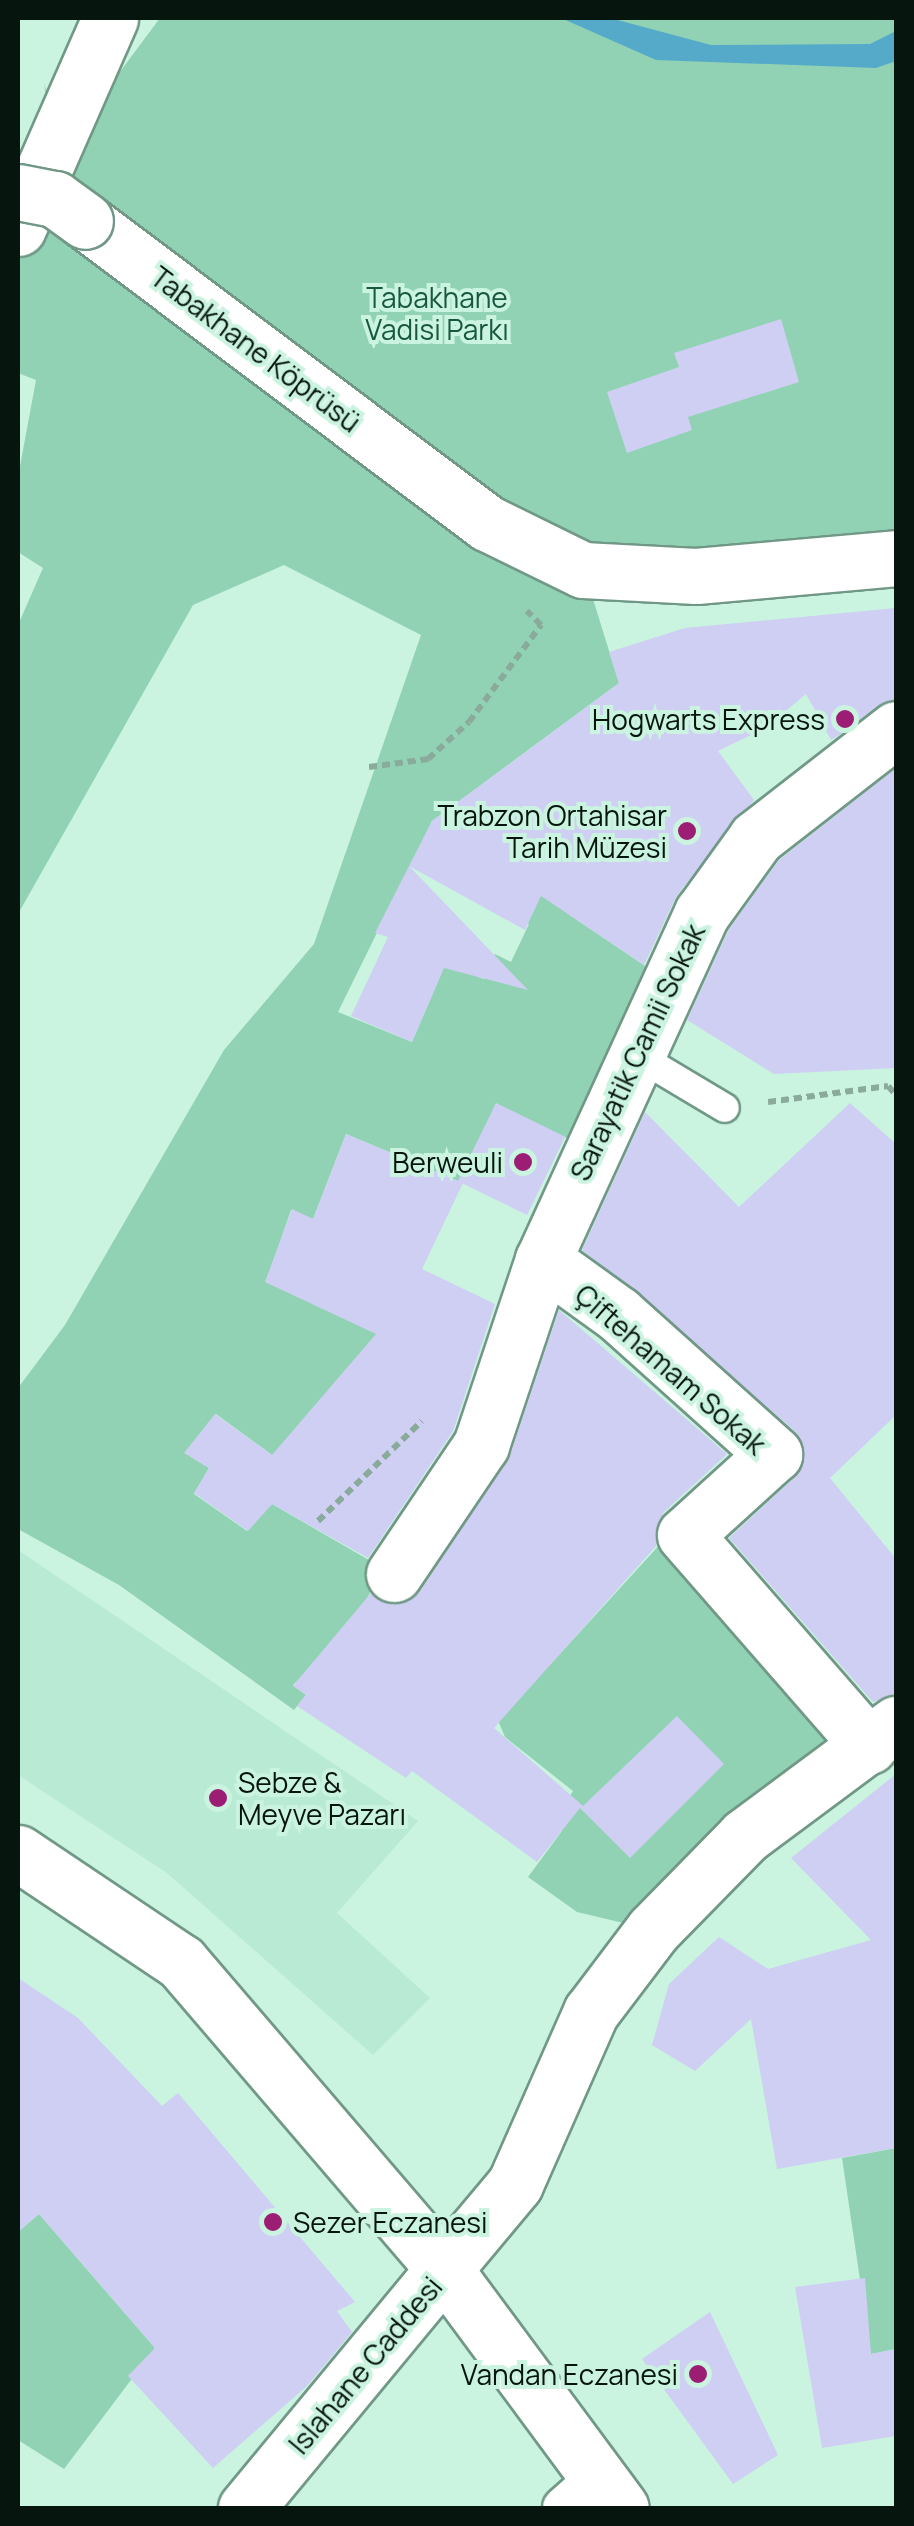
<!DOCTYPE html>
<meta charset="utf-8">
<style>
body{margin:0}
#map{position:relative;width:914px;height:2526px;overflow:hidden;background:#caf3e0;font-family:Manrope,sans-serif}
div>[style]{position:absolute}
.built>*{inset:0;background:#b9ead3}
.green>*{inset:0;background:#91d2b4}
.water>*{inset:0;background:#55aac9}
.building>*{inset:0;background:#cecff3;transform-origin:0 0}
.path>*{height:6px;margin-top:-3px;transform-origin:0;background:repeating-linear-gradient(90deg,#8aaa9b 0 8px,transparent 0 13px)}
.roads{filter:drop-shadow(2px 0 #719886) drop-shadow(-2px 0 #719886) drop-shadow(0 2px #719886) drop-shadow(0 -2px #719886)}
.service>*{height:28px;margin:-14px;padding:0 14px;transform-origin:14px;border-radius:14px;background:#fff}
.pedestrian>*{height:42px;margin:-21px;padding:0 21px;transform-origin:21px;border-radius:21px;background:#fff}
.minor>*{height:55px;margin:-27.5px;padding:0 27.5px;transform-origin:27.5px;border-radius:27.5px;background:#fff}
.tertiary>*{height:55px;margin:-27.5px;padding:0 27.5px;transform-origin:27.5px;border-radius:27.5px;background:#fff}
.bridges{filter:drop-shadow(2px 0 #719886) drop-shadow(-2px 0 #719886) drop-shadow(0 2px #719886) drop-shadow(0 -2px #719886)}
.tertiary-bridge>*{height:55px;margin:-27.5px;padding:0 27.5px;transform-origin:27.5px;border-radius:27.5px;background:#fff}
.dots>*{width:28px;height:28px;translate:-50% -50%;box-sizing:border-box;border:5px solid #caf3e0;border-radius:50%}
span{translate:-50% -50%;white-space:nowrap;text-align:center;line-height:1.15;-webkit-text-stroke:8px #caf3e0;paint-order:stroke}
.park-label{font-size:28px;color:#185740}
.street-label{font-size:28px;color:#06150e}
.poi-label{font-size:28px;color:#06150e}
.right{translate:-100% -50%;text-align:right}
.left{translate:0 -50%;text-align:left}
.frame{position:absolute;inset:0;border:20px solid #06150e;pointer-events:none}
</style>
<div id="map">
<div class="built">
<div style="clip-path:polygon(18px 1550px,418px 1821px,337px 1913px,430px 1998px,373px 2055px,167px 1873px,18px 1775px)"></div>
</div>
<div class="green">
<div style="clip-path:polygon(160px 18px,896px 18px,896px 543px,584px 570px,619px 683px,432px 821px,338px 1012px,412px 1042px,445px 965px,484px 979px,495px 954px,511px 962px,529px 924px,511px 917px,575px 847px,577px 920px,654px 972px,575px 1142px,496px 1104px,463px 1183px,346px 1134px,313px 1219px,291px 1210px,266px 1282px,438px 1360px,272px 1455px,216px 1414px,185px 1453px,209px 1468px,194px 1494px,247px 1531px,272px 1504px,381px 1567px,358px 1620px,293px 1685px,306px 1695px,294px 1710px,119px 1585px,18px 1529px,18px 1388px,65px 1325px,224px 1050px,314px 944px,421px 635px,284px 565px,193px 605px,18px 914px,18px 625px,43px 568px,18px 552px,18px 477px,36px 380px,18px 373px,18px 229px,67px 216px,44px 83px,64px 147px)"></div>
<div style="clip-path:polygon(674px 1529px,856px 1743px,653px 1930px,577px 1912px,528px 1877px,562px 1831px,554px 1823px,573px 1791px,505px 1737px,456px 1621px,548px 1667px)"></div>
<div style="clip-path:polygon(896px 2148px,896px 2349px,871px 2354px,842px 2158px)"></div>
<div style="clip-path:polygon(39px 2214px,155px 2348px,64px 2469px,18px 2440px,18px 2232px)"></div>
</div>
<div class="water">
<div style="clip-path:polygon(561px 18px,610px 18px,711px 45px,870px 44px,896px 31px,896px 61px,876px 68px,656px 60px)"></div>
</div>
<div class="building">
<div style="clip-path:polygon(781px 319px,799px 382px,688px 417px,692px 430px,627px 453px,607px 392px,679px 367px,674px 353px)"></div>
<div style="clip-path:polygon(896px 608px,896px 699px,831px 740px,806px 694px,767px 727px,718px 751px,754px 800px,677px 895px,644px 965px,541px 896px,525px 930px,409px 866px,432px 821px,619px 683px,609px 652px,685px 628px)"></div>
<div style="clip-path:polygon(896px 768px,896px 1068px,774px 1074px,687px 1020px,729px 929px,779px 860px)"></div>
<div style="clip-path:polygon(409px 866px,528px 990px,444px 968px,412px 1042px,351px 1016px,388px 937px,375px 933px)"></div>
<div style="left:496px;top:1103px;width:77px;height:87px;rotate:26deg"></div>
<div style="clip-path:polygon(850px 1103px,896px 1144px,896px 1415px,830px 1478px,896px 1559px,896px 1693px,873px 1702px,729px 1538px,796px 1476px,804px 1446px,796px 1432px,582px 1250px,645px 1112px,739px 1207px)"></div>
<div style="clip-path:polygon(346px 1134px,463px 1183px,422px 1269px,495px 1304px,453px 1431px,368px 1558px,272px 1504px,248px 1531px,194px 1493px,209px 1468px,184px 1453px,215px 1414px,272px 1455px,376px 1334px,265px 1282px,292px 1209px,313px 1219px)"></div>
<div style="clip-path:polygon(559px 1310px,727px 1454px,663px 1513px,656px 1546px,494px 1728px,583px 1806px,677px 1716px,724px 1764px,630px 1858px,580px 1808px,537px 1862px,412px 1771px,406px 1778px,297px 1706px,306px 1695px,293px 1686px,371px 1593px,393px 1605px,420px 1591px,510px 1455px)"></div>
<div style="clip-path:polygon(896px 1774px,896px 2148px,777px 2169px,751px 2019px,695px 2071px,652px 2045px,669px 1984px,719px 1937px,768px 1969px,871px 1940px,791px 1858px)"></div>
<div style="clip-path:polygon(18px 1978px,78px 2018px,162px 2106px,178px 2093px,355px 2302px,337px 2311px,352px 2332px,307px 2386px,213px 2468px,128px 2376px,155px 2348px,39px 2214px,18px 2232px)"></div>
<div style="clip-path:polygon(865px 2278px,871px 2354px,896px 2349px,896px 2436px,822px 2448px,795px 2287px)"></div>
<div style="clip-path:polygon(710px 2312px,778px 2455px,733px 2484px,642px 2359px)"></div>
</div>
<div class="path">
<div style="left:369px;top:767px;width:60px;rotate:-7.7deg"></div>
<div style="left:428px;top:759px;width:55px;rotate:-42.1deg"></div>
<div style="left:469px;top:722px;width:121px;rotate:-53.4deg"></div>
<div style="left:541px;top:625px;width:20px;rotate:-135deg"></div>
<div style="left:768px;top:1102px;width:121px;rotate:-7.6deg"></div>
<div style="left:888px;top:1086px;width:12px;rotate:48deg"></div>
<div style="left:318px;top:1521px;width:144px;rotate:-43.9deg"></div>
</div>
<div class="roads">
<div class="service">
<div style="left:631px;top:1052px;width:109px;rotate:30.8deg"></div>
</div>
<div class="pedestrian">
<div style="left:564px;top:2508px;width:45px;rotate:-41.4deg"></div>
</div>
<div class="minor">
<div style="left:18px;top:228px;width:229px;rotate:-66.3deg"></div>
<div style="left:543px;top:1260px;width:92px;rotate:35.8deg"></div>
<div style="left:618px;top:1314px;width:210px;rotate:41.9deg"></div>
<div style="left:774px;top:1454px;width:120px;rotate:137.7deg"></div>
<div style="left:685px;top:1535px;width:280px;rotate:48.9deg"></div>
<div style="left:394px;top:1574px;width:156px;rotate:-56deg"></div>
<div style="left:481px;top:1445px;width:195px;rotate:-71.5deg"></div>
<div style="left:543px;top:1260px;width:382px;rotate:-65.4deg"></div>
<div style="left:702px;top:913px;width:92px;rotate:-54.2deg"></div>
<div style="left:756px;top:838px;width:177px;rotate:-37.9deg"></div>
<div style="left:246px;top:2508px;width:310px;rotate:-50.4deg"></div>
</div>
<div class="tertiary">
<div style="left:85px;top:221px;width:503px;rotate:36.92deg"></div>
<div style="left:487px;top:523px;width:107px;rotate:26.1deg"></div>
<div style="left:583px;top:570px;width:113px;rotate:3deg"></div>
<div style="left:696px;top:576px;width:201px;rotate:-5.1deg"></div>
<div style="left:18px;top:1853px;width:196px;rotate:33.8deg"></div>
<div style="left:181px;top:1962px;width:404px;rotate:49.4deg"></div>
<div style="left:444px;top:2269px;width:297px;rotate:53.5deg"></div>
<div style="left:444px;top:2269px;width:111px;rotate:-50.1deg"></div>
<div style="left:515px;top:2184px;width:188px;rotate:-66.2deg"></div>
<div style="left:591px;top:2012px;width:103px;rotate:-52.9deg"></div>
<div style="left:653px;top:1930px;width:132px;rotate:-45.6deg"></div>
<div style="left:745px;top:1836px;width:188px;rotate:-36.6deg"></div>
</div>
</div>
<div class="bridges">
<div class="tertiary-bridge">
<div style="left:18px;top:192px;width:38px;rotate:11deg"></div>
<div style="left:55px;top:199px;width:37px;rotate:36deg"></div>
</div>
</div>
<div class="dots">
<div style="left:845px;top:719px;background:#9c1e74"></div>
<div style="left:687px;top:831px;background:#9c1e74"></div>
<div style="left:523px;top:1162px;background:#9c1e74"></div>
<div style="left:218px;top:1798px;background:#9c1e74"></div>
<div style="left:273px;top:2222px;background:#9c1e74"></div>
<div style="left:698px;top:2374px;background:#9c1e74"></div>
</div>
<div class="park-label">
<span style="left:437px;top:313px">Tabakhane<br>Vadisi Parkı</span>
</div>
<div class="street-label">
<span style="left:256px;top:349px;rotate:37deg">Tabakhane Köprüsü</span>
<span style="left:637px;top:1052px;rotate:-65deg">Sarayatik Camii Sokak</span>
<span style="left:671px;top:1369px;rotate:41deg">Çiftehamam Sokak</span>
<span style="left:365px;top:2365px;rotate:-50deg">Islahane Caddesi</span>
</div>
<div class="poi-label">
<span class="right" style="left:825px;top:719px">Hogwarts Express</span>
<span class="right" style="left:667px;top:831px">Trabzon Ortahisar<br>Tarih Müzesi</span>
<span class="right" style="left:503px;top:1162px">Berweuli</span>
<span class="left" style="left:238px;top:1798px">Sebze &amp;<br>Meyve Pazarı</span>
<span class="left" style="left:293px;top:2222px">Sezer Eczanesi</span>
<span class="right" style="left:678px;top:2374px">Vandan Eczanesi</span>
</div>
<div class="frame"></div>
</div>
